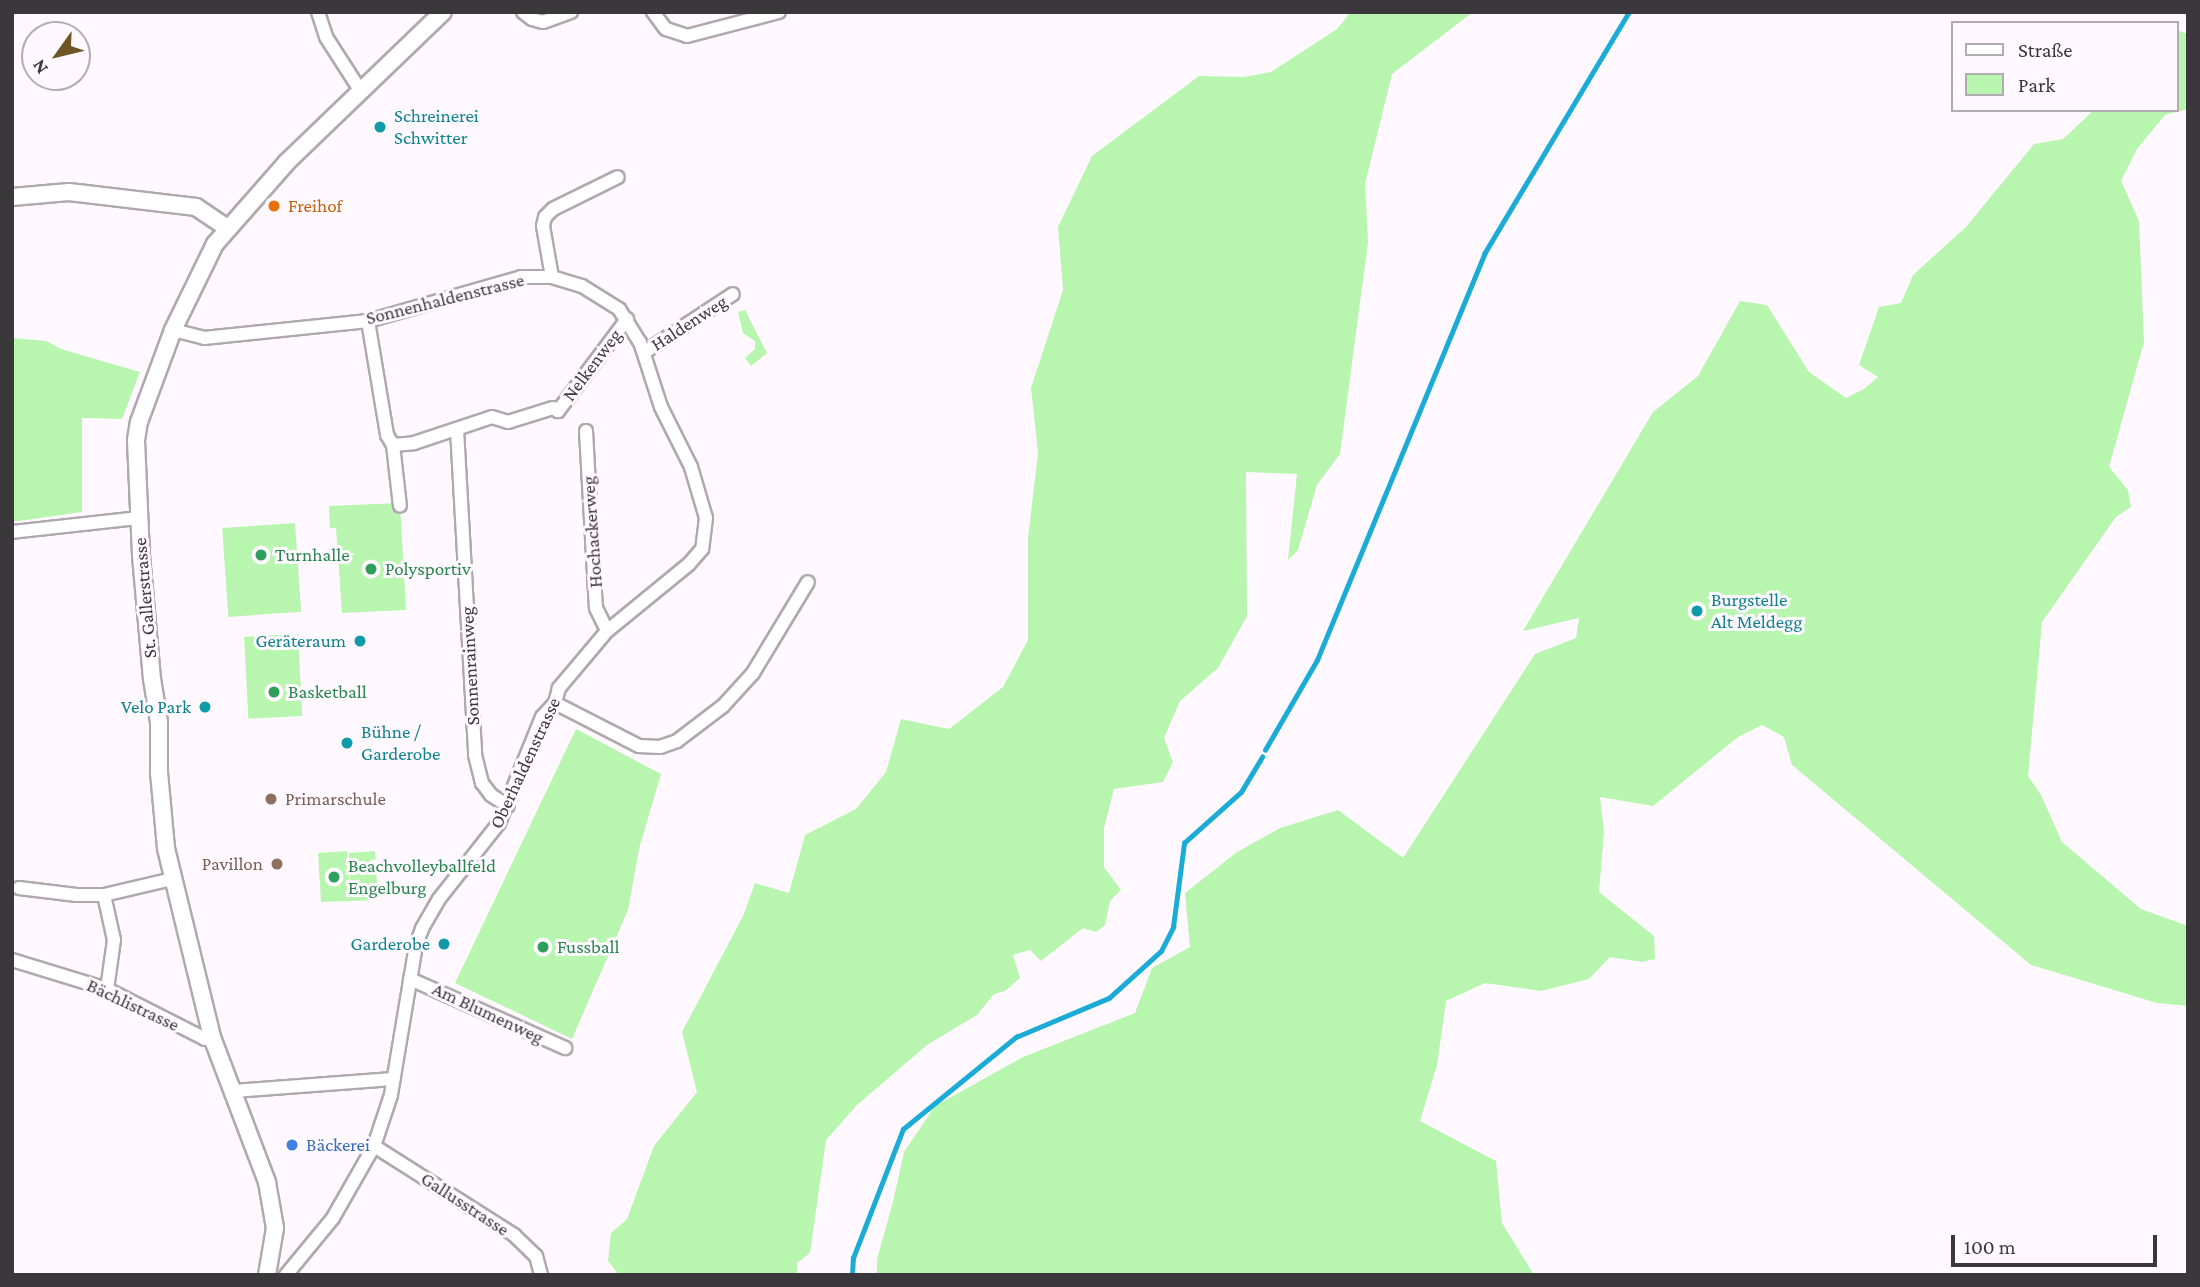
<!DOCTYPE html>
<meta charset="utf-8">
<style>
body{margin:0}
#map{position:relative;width:2200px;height:1287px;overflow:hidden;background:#fff9ff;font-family:"Crimson Pro",serif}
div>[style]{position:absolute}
.green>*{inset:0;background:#b8f5af;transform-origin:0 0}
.stream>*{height:4.5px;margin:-2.25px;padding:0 2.25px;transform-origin:2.25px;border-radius:2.25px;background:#1aacd6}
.roads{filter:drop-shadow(2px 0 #afa9af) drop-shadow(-2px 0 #afa9af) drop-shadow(0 2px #afa9af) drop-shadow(0 -2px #afa9af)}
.minor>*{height:12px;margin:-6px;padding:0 6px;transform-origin:6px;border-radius:6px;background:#fff}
.tertiary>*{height:16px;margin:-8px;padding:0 8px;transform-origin:8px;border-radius:8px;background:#fff}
.dots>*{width:19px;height:19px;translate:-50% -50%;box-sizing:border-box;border:4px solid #fff9ff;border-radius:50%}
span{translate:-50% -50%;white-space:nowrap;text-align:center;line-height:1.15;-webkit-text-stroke:6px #fff9ff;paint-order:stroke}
.culture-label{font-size:19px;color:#0d838f}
.left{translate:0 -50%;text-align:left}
.right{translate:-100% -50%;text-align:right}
.food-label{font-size:19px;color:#c56008}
.street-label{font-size:19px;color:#3b383b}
.leisure-label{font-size:19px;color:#27864d}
.education-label{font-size:19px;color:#785e54}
.shop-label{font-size:19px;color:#366cbe}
.frame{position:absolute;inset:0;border:14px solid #3b383b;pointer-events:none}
.legend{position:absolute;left:1951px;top:21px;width:228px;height:91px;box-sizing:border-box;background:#fff9ff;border:2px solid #b1acb1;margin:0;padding:9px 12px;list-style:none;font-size:21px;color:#3b383b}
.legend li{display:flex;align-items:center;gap:14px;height:35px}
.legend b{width:35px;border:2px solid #b1acb1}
.north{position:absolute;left:21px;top:21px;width:70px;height:70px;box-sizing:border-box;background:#fff9ff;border:2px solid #b1acb1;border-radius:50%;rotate:236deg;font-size:19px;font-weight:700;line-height:28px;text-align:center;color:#3b383b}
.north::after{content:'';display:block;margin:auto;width:24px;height:32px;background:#6e5526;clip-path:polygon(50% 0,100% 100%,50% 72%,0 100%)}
.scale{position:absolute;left:1951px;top:1235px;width:206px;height:32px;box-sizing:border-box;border:4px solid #3b383b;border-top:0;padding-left:9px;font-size:21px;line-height:24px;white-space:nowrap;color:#3b383b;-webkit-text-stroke:5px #fff9ff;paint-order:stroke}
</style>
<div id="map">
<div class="green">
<div style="clip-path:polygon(1351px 12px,1473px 12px,1392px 74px,1365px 184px,1368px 242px,1340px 454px,1317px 485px,1298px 550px,1288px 560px,1297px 474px,1246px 472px,1247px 616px,1218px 668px,1180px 701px,1164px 738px,1173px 762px,1163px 782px,1114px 789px,1104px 828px,1104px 867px,1121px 890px,1110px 901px,1105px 925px,1096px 932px,1083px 928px,1041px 961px,1030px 950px,1013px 955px,1020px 978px,1005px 991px,994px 994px,977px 1015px,927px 1045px,857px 1105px,826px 1140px,810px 1253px,797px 1263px,797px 1275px,619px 1275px,608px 1261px,611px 1233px,627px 1219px,654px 1146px,697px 1092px,682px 1032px,743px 916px,755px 883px,789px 893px,805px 835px,856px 809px,886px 772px,901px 719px,949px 729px,1003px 687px,1028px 640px,1028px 538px,1038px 453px,1031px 388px,1063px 290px,1058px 227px,1092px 156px,1199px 76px,1244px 77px,1271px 72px,1337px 29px)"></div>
<div style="clip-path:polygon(2177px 30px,2188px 34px,2188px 109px,2165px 115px,2137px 149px,2121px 181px,2139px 221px,2144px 342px,2109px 467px,2128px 490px,2131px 507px,2116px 517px,2042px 622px,2028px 776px,2041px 795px,2062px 842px,2141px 909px,2188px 926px,2188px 1006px,2157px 1003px,2031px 965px,1792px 765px,1784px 737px,1762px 725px,1738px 737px,1653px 806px,1600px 797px,1604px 832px,1599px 892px,1654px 936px,1655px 959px,1642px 962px,1610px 957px,1589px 979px,1541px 991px,1485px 983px,1446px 1001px,1437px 1065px,1420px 1121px,1496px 1161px,1502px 1223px,1534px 1275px,877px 1275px,877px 1259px,893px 1202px,904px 1152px,935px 1106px,1023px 1057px,1135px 1013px,1152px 968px,1190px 947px,1185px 893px,1237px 852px,1280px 828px,1338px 810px,1403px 858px,1535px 654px,1576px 638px,1579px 618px,1523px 631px,1653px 412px,1698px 376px,1740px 301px,1767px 305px,1809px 372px,1846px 398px,1864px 389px,1878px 377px,1859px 365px,1879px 307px,1901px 303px,1913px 275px,1966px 227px,2034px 144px,2063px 139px,2094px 110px,2177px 110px)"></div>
<div style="clip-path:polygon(745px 310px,767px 353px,751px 366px,745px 358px,755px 349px,755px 341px,743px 333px,738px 312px)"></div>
<div style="clip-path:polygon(12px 338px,46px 341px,61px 349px,140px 372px,122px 419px,82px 418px,82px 512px,12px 522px)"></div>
<div style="clip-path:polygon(400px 503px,406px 610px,342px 613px,336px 528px,330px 528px,329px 506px)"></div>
<div style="left:295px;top:523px;width:89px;height:73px;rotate:86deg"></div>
<div style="left:298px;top:634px;width:82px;height:54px;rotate:87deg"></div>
<div style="clip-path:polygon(576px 729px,661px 774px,639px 849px,628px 910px,572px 1039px,455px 983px)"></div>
<div style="clip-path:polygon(347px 851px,351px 897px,349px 853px,375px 851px,378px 900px,321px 902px,318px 853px)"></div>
</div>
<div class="stream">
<div style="left:1265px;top:750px;width:104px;rotate:-60deg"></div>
<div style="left:1317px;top:660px;width:439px;rotate:-67.6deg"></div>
<div style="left:1484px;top:254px;width:282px;rotate:-59.1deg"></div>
<div style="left:852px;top:1275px;width:17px;rotate:-87deg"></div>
<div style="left:853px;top:1258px;width:138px;rotate:-68.8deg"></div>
<div style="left:903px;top:1129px;width:146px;rotate:-39.2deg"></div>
<div style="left:1016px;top:1037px;width:101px;rotate:-22.8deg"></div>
<div style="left:1109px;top:998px;width:70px;rotate:-42.1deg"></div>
<div style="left:1161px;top:951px;width:27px;rotate:-63deg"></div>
<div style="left:1173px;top:927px;width:85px;rotate:-82.5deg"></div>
<div style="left:1184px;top:843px;width:76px;rotate:-41.8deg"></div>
<div style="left:1241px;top:792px;width:41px;rotate:-59deg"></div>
</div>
<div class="roads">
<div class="minor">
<div style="left:318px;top:12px;width:26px;rotate:72deg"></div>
<div style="left:326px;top:37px;width:63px;rotate:57.3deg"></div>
<div style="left:523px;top:12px;width:11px;rotate:38deg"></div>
<div style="left:532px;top:19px;width:11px;rotate:15deg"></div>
<div style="left:543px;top:22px;width:30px;rotate:-20deg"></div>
<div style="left:653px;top:12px;width:21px;rotate:53deg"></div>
<div style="left:666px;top:29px;width:22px;rotate:18deg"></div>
<div style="left:687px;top:36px;width:95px;rotate:-14.6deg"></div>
<div style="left:552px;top:277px;width:52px;rotate:-100deg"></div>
<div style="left:543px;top:226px;width:9px;rotate:-77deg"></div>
<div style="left:545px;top:217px;width:11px;rotate:-45deg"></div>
<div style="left:553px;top:209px;width:72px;rotate:-26.2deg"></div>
<div style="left:368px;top:321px;width:116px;rotate:80.5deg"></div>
<div style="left:387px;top:435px;width:12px;rotate:59deg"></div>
<div style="left:393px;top:445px;width:61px;rotate:83.5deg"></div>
<div style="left:173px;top:330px;width:32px;rotate:14deg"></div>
<div style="left:204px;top:338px;width:165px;rotate:-5.9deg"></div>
<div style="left:368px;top:321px;width:159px;rotate:-16deg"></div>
<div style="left:521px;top:277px;width:31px"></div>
<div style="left:552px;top:277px;width:31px;rotate:17deg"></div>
<div style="left:582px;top:286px;width:44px;rotate:31.9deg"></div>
<div style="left:619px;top:309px;width:39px;rotate:58deg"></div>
<div style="left:640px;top:342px;width:68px;rotate:72.1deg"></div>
<div style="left:661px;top:407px;width:67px;rotate:63.4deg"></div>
<div style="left:691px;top:467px;width:53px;rotate:73.6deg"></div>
<div style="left:706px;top:518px;width:31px;rotate:97deg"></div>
<div style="left:702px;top:549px;width:20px;rotate:131deg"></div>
<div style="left:689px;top:564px;width:106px;rotate:140.7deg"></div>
<div style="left:607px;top:631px;width:75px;rotate:130.1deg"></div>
<div style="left:559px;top:688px;width:16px;rotate:105deg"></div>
<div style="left:555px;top:703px;width:19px;rotate:133deg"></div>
<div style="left:542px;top:717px;width:114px;rotate:112.1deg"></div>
<div style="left:499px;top:823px;width:97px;rotate:128.3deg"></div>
<div style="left:439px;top:899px;width:34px;rotate:120deg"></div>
<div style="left:422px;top:929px;width:17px;rotate:111deg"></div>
<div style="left:416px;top:945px;width:152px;rotate:99.5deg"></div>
<div style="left:391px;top:1095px;width:54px;rotate:108.4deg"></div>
<div style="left:374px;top:1146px;width:83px;rotate:119.7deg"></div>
<div style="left:333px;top:1218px;width:74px;rotate:129.5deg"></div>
<div style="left:645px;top:352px;width:105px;rotate:-33.4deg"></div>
<div style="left:457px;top:429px;width:326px;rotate:86.8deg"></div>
<div style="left:475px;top:755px;width:29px;rotate:76deg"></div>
<div style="left:482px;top:783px;width:15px;rotate:53deg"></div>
<div style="left:491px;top:795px;width:20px;rotate:33deg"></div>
<div style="left:586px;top:431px;width:177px;rotate:86.8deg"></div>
<div style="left:596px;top:608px;width:25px;rotate:64deg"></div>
<div style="left:393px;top:445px;width:21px;rotate:-5deg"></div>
<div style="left:414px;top:443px;width:82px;rotate:-18.4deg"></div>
<div style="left:492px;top:417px;width:17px;rotate:17deg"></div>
<div style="left:508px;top:422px;width:47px;rotate:-17.3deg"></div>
<div style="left:553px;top:408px;width:6px;rotate:31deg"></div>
<div style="left:558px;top:411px;width:115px;rotate:-53.1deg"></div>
<div style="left:12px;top:532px;width:127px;rotate:-6.3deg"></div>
<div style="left:555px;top:703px;width:94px;rotate:27.1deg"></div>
<div style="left:639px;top:746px;width:21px;rotate:3deg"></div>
<div style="left:660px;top:747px;width:18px;rotate:-19deg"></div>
<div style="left:677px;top:741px;width:58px;rotate:-37.3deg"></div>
<div style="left:723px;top:706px;width:45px;rotate:-47.7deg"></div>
<div style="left:753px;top:673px;width:106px;rotate:-58.9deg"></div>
<div style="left:19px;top:888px;width:58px;rotate:6.9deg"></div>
<div style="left:77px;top:895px;width:27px"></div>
<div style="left:104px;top:895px;width:70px;rotate:-13.2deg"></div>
<div style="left:104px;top:895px;width:46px;rotate:77.5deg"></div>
<div style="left:114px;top:940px;width:49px;rotate:98.1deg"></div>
<div style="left:12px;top:960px;width:99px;rotate:17deg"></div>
<div style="left:107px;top:989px;width:110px;rotate:27deg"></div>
<div style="left:205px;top:1039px;width:7px;rotate:-16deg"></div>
<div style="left:410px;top:979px;width:170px;rotate:24deg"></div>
<div style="left:233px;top:1091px;width:161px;rotate:-4.3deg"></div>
<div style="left:374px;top:1146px;width:166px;rotate:32.4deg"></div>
<div style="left:514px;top:1235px;width:30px;rotate:44deg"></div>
<div style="left:536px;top:1256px;width:20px;rotate:75deg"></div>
</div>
<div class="tertiary">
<div style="left:12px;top:197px;width:57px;rotate:-5deg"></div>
<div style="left:69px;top:192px;width:128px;rotate:6.7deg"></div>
<div style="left:196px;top:207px;width:37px;rotate:34deg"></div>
<div style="left:267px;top:1275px;width:48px;rotate:-80.3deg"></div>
<div style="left:275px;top:1228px;width:47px;rotate:-99.9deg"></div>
<div style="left:267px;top:1182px;width:155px;rotate:-110.8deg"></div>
<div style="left:212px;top:1037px;width:195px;rotate:-103.7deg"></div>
<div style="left:166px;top:848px;width:75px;rotate:-95.3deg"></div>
<div style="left:159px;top:773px;width:51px;rotate:-90deg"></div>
<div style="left:159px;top:722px;width:44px;rotate:-99.2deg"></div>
<div style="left:152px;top:679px;width:124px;rotate:-95.1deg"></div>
<div style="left:141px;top:555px;width:115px;rotate:-92.5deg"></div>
<div style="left:136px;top:440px;width:18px;rotate:-81deg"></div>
<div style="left:139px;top:422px;width:98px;rotate:-69.7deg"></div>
<div style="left:173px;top:330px;width:96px;rotate:-64deg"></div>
<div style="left:215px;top:244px;width:109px;rotate:-48.7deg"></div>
<div style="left:287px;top:162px;width:216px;rotate:-43.9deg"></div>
</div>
</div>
<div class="dots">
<div style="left:380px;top:127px;background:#0f9aa8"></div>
<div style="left:274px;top:206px;background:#e8710a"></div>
<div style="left:261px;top:555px;background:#2e9e5b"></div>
<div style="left:371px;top:569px;background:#2e9e5b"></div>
<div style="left:1697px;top:611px;background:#0f9aa8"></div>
<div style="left:360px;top:641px;background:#0f9aa8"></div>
<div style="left:274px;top:692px;background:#2e9e5b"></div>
<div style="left:205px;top:707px;background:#0f9aa8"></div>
<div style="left:347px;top:743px;background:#0f9aa8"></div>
<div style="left:271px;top:799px;background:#8d6e63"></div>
<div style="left:277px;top:864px;background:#8d6e63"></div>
<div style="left:334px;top:877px;background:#2e9e5b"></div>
<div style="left:444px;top:944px;background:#0f9aa8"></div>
<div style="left:543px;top:947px;background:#2e9e5b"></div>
<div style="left:292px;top:1145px;background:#3f7fe0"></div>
</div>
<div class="culture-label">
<span class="left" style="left:394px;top:127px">Schreinerei<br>Schwitter</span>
<span class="left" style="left:1711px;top:611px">Burgstelle<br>Alt Meldegg</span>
<span class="right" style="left:346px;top:641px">Geräteraum</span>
<span class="right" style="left:191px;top:707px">Velo Park</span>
<span class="left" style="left:361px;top:743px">Bühne /<br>Garderobe</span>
<span class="right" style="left:430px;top:944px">Garderobe</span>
</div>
<div class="food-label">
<span class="left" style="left:288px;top:206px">Freihof</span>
</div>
<div class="street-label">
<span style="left:445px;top:299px;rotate:-14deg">Sonnenhaldenstrasse</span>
<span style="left:689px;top:323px;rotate:-33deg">Haldenweg</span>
<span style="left:592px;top:365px;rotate:-53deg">Nelkenweg</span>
<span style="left:592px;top:532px;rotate:-94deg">Hochackerweg</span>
<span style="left:145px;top:598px;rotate:-95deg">St. Gallerstrasse</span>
<span style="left:470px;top:666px;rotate:-93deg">Sonnenrainweg</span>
<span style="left:525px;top:763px;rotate:-65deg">Oberhaldenstrasse</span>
<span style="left:133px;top:1005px;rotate:25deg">Bächlistrasse</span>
<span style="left:488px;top:1013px;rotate:25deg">Am Blumenweg</span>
<span style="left:465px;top:1204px;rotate:33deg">Gallusstrasse</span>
</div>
<div class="leisure-label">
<span class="left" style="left:275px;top:555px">Turnhalle</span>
<span class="left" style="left:385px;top:569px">Polysportiv</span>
<span class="left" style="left:288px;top:692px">Basketball</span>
<span class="left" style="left:348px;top:877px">Beachvolleyballfeld<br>Engelburg</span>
<span class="left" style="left:557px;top:947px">Fussball</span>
</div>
<div class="education-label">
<span class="left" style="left:285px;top:799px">Primarschule</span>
<span class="right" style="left:263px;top:864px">Pavillon</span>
</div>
<div class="shop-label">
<span class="left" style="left:306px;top:1145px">Bäckerei</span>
</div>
<div class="frame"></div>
<ul class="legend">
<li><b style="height:9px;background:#fff"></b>Straße</li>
<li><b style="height:19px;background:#b8f5af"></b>Park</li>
</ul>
<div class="north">N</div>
<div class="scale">100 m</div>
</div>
